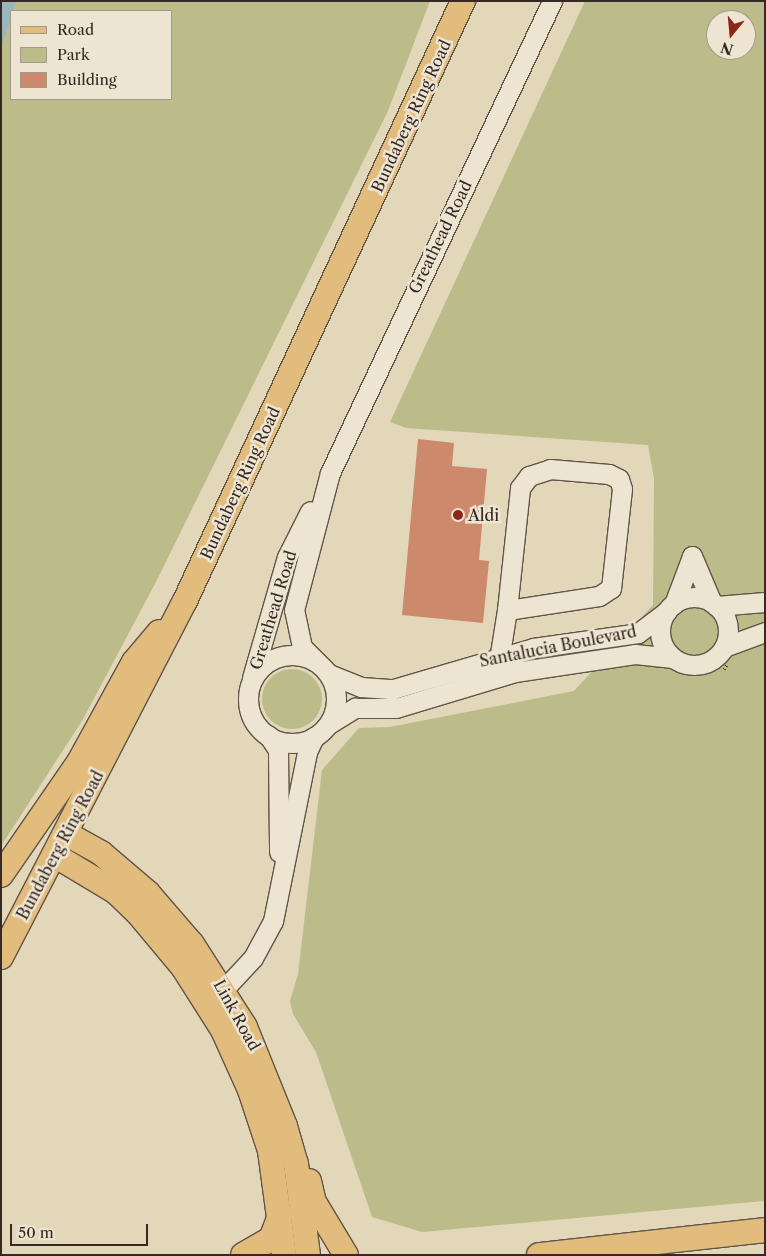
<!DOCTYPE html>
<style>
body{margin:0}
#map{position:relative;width:766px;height:1256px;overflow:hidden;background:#e3d7b9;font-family:"Libre Caslon Text",serif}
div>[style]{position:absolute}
.green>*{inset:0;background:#bbbc8a}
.round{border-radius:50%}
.water>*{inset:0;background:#99b7ba}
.building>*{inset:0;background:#cc896c}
.path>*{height:3px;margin-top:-1.5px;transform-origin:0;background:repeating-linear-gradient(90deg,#362822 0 1px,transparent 0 3.5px)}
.roads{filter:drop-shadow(1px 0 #615448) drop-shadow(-1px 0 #615448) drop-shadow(0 1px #615448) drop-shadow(0 -1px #615448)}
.minor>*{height:19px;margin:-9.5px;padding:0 9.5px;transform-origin:9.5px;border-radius:9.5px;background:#ede5d2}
.minor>.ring{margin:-9.5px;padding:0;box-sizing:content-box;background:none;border:19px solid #ede5d2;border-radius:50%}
.major>*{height:24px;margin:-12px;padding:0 12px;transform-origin:12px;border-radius:12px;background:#e2bc7c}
.dots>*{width:14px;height:14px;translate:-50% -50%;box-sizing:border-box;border:2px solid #ede5d2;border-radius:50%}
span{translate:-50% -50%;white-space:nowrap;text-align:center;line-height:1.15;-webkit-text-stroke:5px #ede5d2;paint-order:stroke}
.street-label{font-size:16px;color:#362822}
.poi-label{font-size:16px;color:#362822}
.left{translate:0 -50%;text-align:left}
.frame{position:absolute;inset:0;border:2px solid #362822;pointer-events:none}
.legend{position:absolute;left:10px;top:10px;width:162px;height:90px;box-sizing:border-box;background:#ede5d2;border:1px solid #a4998c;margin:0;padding:6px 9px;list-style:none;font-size:15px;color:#362822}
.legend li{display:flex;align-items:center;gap:10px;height:25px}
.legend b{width:25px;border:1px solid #a4998c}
.north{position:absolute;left:706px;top:10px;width:50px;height:50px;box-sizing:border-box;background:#ede5d2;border:1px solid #a4998c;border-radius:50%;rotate:197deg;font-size:14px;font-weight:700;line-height:20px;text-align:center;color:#362822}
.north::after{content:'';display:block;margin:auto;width:18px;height:22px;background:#8f2418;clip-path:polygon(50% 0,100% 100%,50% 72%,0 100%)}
.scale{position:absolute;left:10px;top:1224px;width:138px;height:22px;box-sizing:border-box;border:2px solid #362822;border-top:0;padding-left:6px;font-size:15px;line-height:18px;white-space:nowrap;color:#362822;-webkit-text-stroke:4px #ede5d2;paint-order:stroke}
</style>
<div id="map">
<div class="green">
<div style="clip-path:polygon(evenodd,1px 1px,430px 1px,388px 111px,157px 580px,82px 721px,1px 846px,1px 1px,11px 11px,171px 11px,171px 99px,11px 99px,11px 11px)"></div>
<div style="clip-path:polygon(evenodd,585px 1px,765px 1px,765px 1201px,422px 1232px,372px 1217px,316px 1052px,293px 1014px,290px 1001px,298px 974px,322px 770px,359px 728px,390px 727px,574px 691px,653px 605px,654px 479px,648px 445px,406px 428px,390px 422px,585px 1px,716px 20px,746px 20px,746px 50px,716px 50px,716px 20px)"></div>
<div class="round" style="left:262px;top:669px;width:60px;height:60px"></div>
</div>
<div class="water">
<div style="clip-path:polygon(1px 1px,17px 1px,1px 48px)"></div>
</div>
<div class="building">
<div style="clip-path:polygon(418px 439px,454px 443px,452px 466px,487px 469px,479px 560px,489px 561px,483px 623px,402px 615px)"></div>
</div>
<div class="path">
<div style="left:724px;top:669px;width:7px;rotate:-56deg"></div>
</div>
<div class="roads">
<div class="minor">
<div style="left:550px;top:469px;width:59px;rotate:4.8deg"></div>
<div style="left:609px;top:474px;width:11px;rotate:27deg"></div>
<div style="left:619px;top:479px;width:10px;rotate:73deg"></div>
<div style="left:622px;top:489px;width:100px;rotate:96.3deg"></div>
<div style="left:611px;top:588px;width:14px;rotate:146deg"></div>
<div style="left:599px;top:596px;width:93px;rotate:171.3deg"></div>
<div style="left:507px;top:610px;width:123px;rotate:-83.9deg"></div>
<div style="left:520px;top:488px;width:15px;rotate:-53deg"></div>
<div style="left:529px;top:476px;width:22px;rotate:-18deg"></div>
<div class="ring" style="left:660px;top:597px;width:49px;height:49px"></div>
<div style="left:674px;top:604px;width:51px;rotate:-69.4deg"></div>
<div style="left:692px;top:556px;width:51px;rotate:66.9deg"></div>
<div style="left:716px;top:606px;width:49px;rotate:-4.7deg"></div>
<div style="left:724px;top:647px;width:44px;rotate:-20.1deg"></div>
<div class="ring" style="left:248px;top:655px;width:69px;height:69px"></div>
<div style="left:318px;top:663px;width:23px;rotate:-135deg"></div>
<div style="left:302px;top:647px;width:38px;rotate:-102deg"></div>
<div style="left:294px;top:610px;width:142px;rotate:-75.3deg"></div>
<div style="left:330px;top:473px;width:522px;rotate:-64.81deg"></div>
<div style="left:498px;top:666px;width:57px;rotate:-80.9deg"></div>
<div style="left:329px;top:674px;width:35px;rotate:22deg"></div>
<div style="left:361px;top:687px;width:32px;rotate:4deg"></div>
<div style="left:393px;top:689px;width:146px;rotate:-16.3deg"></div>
<div style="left:533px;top:648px;width:106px;rotate:-8.1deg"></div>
<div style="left:638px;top:633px;width:36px;rotate:-37deg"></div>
<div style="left:252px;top:678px;width:126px;rotate:-73.9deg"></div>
<div style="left:287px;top:557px;width:51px;rotate:-63.4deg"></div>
<div style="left:329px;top:724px;width:31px;rotate:-32deg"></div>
<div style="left:355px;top:708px;width:41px"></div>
<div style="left:396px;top:708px;width:124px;rotate:-16.8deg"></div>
<div style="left:515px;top:672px;width:121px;rotate:-8.5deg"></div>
<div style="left:635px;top:654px;width:38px;rotate:6deg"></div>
<div style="left:268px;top:735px;width:18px;rotate:56deg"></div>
<div style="left:278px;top:750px;width:102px;rotate:89.4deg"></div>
<div style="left:224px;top:989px;width:42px;rotate:-46.9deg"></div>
<div style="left:253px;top:958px;width:42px;rotate:-61.6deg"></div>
<div style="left:273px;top:921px;width:172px;rotate:-78.6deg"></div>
<div style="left:307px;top:752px;width:17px;rotate:-65deg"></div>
</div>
<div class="major">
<div style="left:67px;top:834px;width:39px;rotate:29deg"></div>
<div style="left:101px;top:853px;width:62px;rotate:40.4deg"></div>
<div style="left:148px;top:893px;width:67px;rotate:49.2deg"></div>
<div style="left:192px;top:944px;width:98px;rotate:57.4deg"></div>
<div style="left:245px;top:1027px;width:107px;rotate:68deg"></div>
<div style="left:285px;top:1126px;width:40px;rotate:74deg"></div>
<div style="left:296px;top:1164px;width:92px;rotate:82.5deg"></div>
<div style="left:56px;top:856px;width:70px;rotate:31deg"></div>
<div style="left:116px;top:892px;width:29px;rotate:44deg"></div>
<div style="left:137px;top:912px;width:72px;rotate:50.1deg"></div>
<div style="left:183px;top:967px;width:75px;rotate:57.6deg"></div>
<div style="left:223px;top:1030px;width:66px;rotate:65.8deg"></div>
<div style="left:250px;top:1090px;width:64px;rotate:71.8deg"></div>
<div style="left:270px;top:1151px;width:105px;rotate:82.3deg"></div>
<div style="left:1px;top:875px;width:137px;rotate:-55.4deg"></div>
<div style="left:79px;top:762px;width:114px;rotate:-61.2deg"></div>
<div style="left:134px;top:662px;width:39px;rotate:-50deg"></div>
<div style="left:1px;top:957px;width:401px;rotate:-62.7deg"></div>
<div style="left:185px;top:601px;width:661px;rotate:-65.14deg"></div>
<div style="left:309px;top:1181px;width:22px;rotate:77deg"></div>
<div style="left:314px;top:1202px;width:62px;rotate:58.9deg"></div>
<div style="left:243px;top:1255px;width:32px;rotate:-30deg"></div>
<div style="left:271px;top:1239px;width:26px;rotate:-69deg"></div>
<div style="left:539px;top:1255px;width:227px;rotate:-6.3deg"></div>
</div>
</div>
<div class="dots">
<div style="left:458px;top:515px;background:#8f2418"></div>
</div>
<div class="street-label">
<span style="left:411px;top:116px;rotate:-65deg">Bundaberg Ring Road</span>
<span style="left:440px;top:237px;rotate:-64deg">Greathead Road</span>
<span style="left:240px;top:483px;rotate:-65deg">Bundaberg Ring Road</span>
<span style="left:273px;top:610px;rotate:-73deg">Greathead Road</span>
<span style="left:558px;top:646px;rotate:-11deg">Santalucia Boulevard</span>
<span style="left:60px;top:845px;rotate:-62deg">Bundaberg Ring Road</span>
<span style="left:237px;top:1015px;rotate:61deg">Link Road</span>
</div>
<div class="poi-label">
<span class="left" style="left:468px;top:515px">Aldi</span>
</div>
<div class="frame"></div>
<ul class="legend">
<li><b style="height:6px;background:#e2bc7c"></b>Road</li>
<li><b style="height:14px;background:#bbbc8a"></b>Park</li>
<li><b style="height:14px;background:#cc896c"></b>Building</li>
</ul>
<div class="north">N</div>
<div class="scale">50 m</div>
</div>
